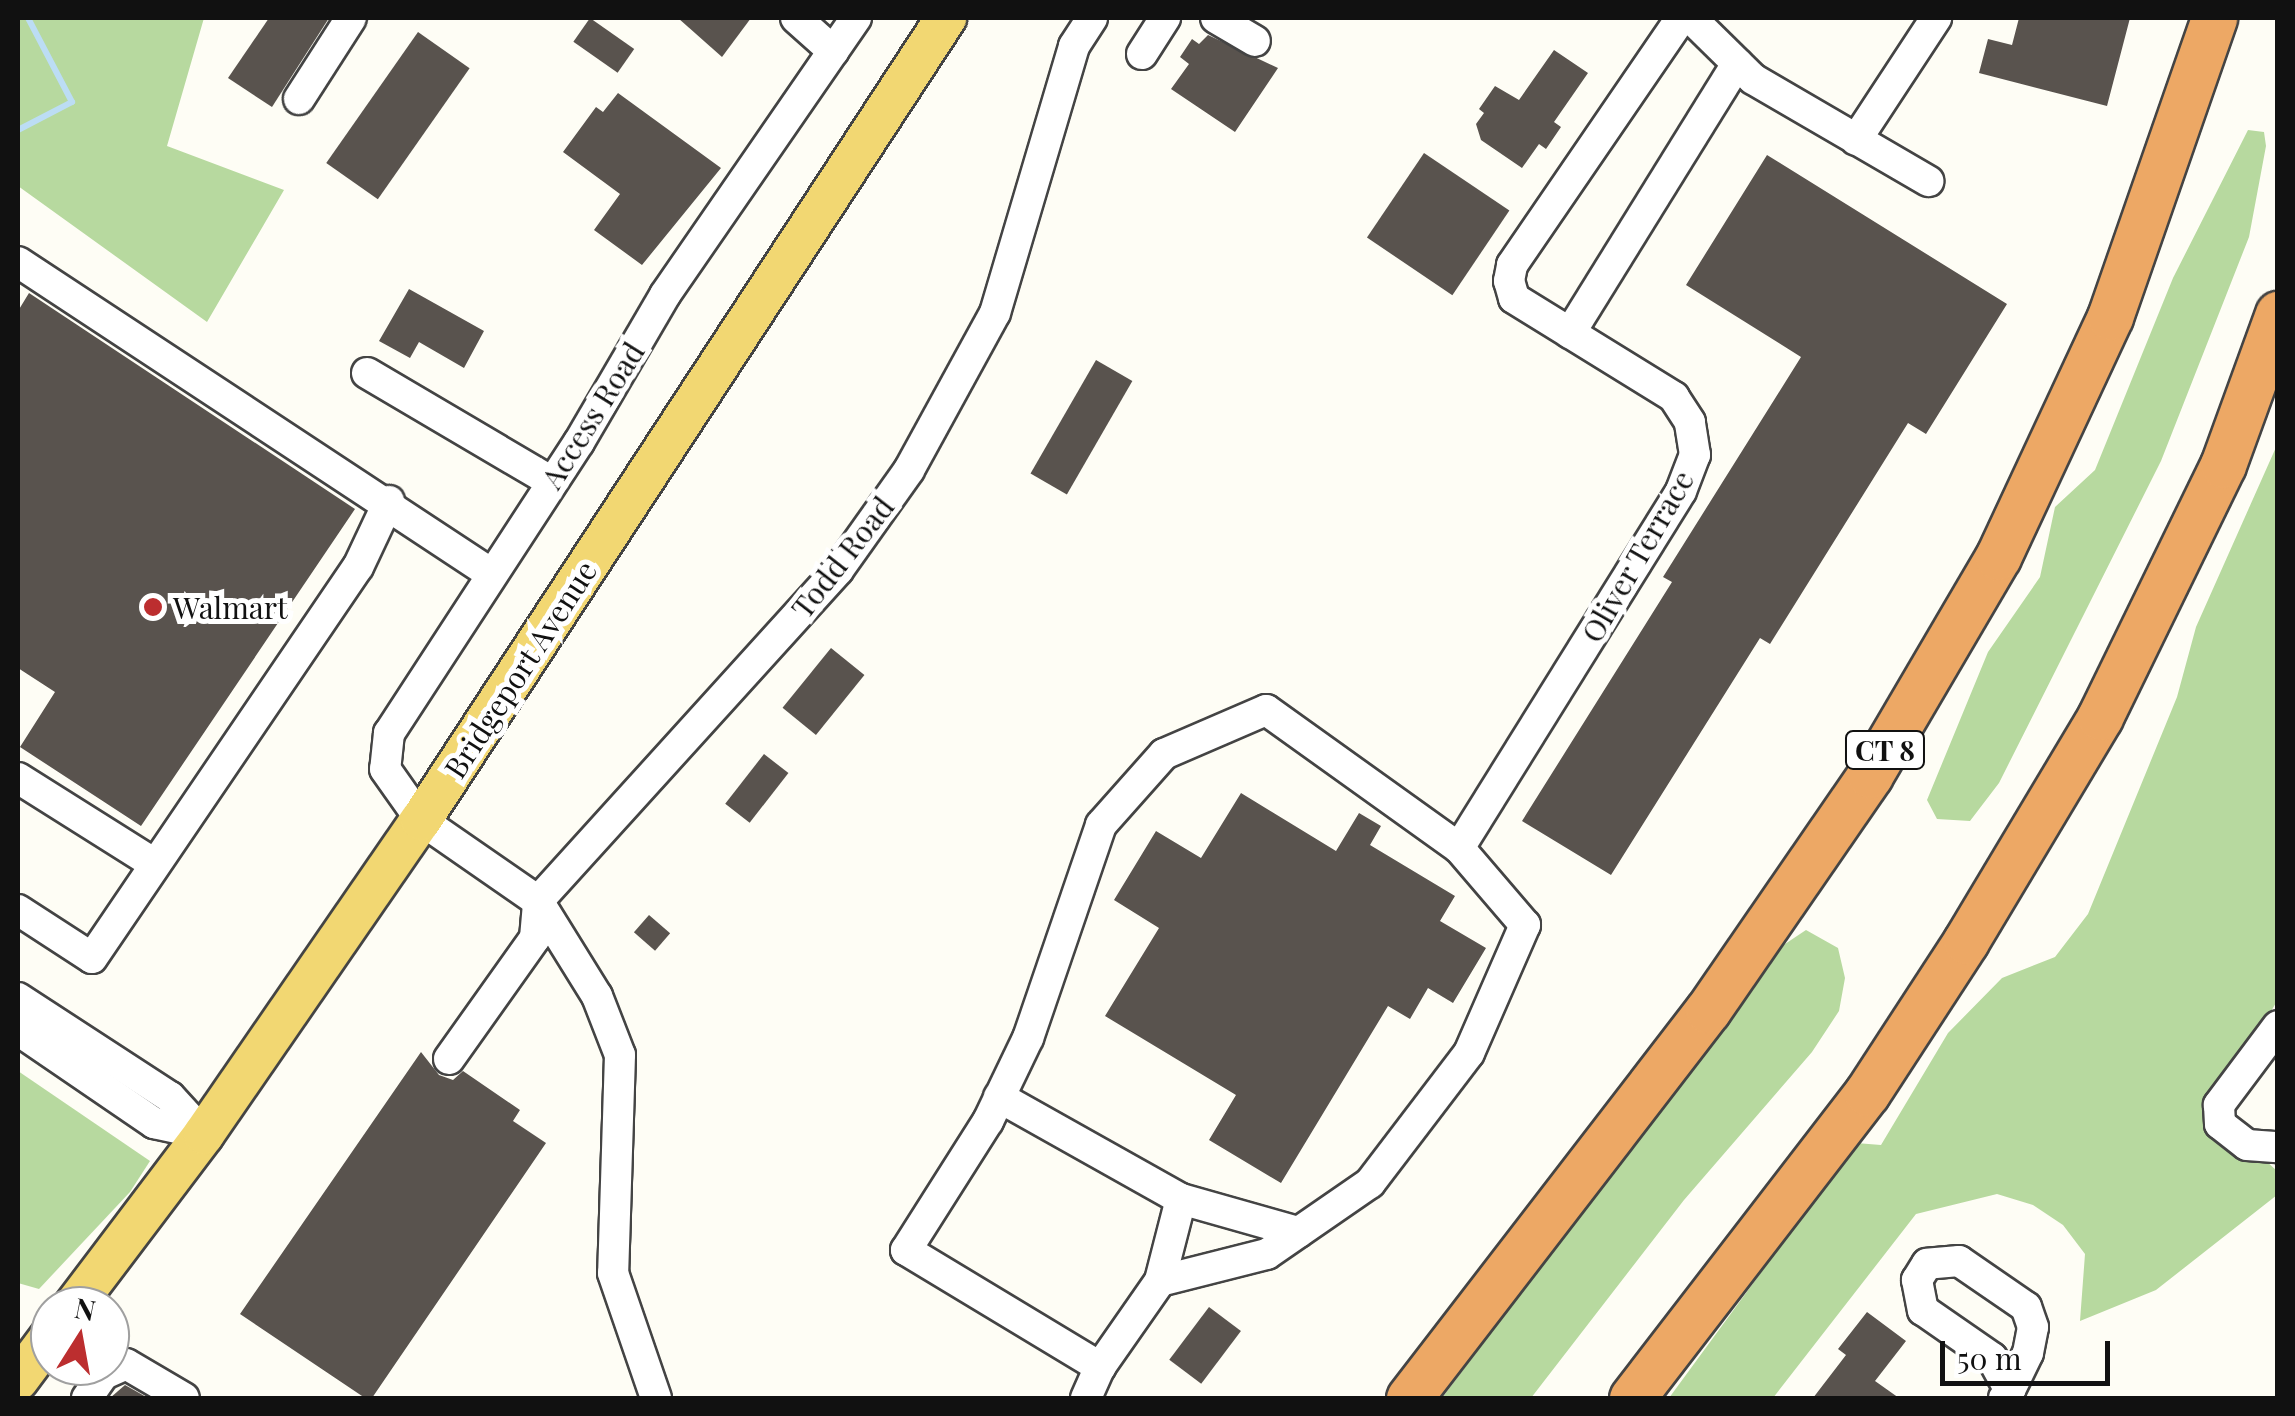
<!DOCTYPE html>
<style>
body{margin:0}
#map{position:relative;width:2295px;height:1416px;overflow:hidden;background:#fefdf5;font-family:"Playfair Display",serif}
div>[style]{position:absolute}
.forest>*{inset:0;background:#b7d99f}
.stream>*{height:6px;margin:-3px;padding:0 3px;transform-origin:3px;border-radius:3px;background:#bcddf4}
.building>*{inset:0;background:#59534e;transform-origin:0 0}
.roads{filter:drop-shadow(2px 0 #444) drop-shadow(-2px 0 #444) drop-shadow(0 2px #444) drop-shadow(0 -2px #444)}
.minor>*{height:30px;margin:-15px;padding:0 15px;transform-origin:15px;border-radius:15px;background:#fff}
.major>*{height:40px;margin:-20px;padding:0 20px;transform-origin:20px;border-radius:20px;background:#f2d772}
.highway>*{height:45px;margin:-22.5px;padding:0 22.5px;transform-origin:22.5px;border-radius:22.5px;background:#eda865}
.dots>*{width:28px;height:28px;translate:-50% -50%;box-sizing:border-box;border:5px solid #fff;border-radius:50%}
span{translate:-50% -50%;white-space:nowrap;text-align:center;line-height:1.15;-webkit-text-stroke:10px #fff;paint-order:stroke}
.shield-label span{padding:2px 8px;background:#fff;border:2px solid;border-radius:8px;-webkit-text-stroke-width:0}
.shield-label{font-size:28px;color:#111;font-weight:700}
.street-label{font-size:30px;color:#111}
.poi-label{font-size:30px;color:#111}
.left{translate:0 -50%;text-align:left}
.frame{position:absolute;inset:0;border:20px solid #111;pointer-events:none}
.north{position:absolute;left:30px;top:1286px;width:100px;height:100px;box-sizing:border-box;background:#fff;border:2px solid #a0a0a0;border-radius:50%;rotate:11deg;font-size:28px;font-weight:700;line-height:40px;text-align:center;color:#111}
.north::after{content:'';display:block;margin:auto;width:35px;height:45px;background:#bc2e2f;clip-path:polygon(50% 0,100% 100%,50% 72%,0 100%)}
.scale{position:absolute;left:1940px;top:1341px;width:170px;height:45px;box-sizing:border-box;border:5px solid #111;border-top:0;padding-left:12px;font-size:30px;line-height:35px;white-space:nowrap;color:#111;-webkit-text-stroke:8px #fff;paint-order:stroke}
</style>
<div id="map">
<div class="forest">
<div style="clip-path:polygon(18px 18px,204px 18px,167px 146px,284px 190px,207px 322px,18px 186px)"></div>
<div style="clip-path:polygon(2248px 130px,2264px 132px,2266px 146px,2249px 237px,2161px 461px,1999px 783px,1970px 821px,1937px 819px,1927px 800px,1988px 652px,2040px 577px,2055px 507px,2095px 470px,2173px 278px)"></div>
<div style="clip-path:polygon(2277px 445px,2277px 1001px,2221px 1098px,2241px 1138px,2277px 1171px,2277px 1195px,2156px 1290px,2080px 1321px,2085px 1254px,2063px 1225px,2033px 1205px,1997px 1194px,1916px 1214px,1773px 1398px,1669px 1398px,1856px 1143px,1881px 1145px,1948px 1033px,2002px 978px,2055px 957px,2088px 914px,2177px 697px,2196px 627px)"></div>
<div style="clip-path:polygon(1806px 930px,1838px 948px,1845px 978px,1839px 1011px,1812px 1052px,1684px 1200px,1531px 1398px,1442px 1398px,1782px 946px)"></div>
<div style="clip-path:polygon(18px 1071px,150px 1161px,130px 1192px,39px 1289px,18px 1283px)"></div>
</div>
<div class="stream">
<div style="left:18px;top:130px;width:61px;rotate:-27.4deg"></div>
<div style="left:72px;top:102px;width:95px;rotate:-117.6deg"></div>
</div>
<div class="building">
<div style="clip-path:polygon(269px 18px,329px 18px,272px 107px,228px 78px)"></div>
<div style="left:590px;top:18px;width:54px;height:29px;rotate:35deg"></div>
<div style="clip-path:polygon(678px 18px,751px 18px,722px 57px)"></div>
<div style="clip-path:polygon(2019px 18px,2130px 18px,2107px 106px,1979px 73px,1988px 39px,2012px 45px)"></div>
<div style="left:418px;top:32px;width:63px;height:160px;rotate:35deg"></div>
<div style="clip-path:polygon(1208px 35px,1278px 68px,1235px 132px,1171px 89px,1189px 64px,1180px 57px,1192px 39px,1199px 44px)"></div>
<div style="clip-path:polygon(1554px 50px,1588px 73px,1554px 122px,1561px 127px,1546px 149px,1539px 144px,1522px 168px,1481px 140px,1476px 124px,1484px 113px,1479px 109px,1495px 86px,1519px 100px)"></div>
<div style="clip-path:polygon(618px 93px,721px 168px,642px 265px,594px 230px,620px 194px,563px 152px,596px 107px,603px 112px)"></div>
<div style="left:1424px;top:153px;width:103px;height:102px;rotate:34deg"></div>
<div style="clip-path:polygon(1767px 155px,2007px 304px,1926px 434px,1908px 423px,1770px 644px,1760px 638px,1611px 875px,1522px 821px,1672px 582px,1663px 577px,1801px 357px,1686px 285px)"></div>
<div style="clip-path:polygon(409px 289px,484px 331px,464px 368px,419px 342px,410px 358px,379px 341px)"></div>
<div style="clip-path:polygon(29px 293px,355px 509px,141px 826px,20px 747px,55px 692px,18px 668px,18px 311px)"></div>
<div style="left:1096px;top:360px;width:42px;height:131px;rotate:30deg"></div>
<div style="left:831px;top:648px;width:43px;height:77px;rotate:39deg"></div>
<div style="left:764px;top:754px;width:31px;height:63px;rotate:38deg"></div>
<div style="clip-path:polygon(1241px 793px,1336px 851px,1359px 813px,1381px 826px,1370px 845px,1455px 896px,1440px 921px,1486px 948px,1453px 1003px,1428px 988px,1410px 1019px,1388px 1006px,1281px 1183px,1209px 1140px,1236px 1095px,1105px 1016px,1159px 928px,1114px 900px,1156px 831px,1201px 858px)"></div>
<div style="left:649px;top:915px;width:28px;height:23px;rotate:41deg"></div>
<div style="clip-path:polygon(421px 1052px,439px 1075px,453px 1080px,463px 1071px,520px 1110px,513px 1121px,546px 1143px,372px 1398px,365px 1398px,240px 1314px)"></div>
<div style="left:1209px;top:1307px;width:40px;height:66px;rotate:37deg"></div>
<div style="clip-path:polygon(1867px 1312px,1906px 1341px,1875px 1381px,1899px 1398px,1813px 1398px,1846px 1355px,1838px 1349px)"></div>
<div style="clip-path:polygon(125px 1385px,148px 1398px,110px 1398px)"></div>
</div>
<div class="roads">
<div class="minor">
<div style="left:796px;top:18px;width:50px;rotate:41.7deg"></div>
<div style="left:856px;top:18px;width:336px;rotate:124.6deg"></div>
<div style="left:665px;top:295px;width:170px;rotate:120.3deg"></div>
<div style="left:579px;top:442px;width:348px;rotate:123.1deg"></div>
<div style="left:389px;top:733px;width:36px;rotate:96deg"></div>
<div style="left:385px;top:769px;width:62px;rotate:54.8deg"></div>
<div style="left:421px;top:820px;width:142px;rotate:34.7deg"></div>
<div style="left:538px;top:901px;width:447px;rotate:-47.8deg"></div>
<div style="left:838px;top:570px;width:123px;rotate:-54.6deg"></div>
<div style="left:909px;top:470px;width:179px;rotate:-61.3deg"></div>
<div style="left:995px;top:313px;width:278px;rotate:-73.5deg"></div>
<div style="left:1074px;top:46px;width:33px;rotate:-57deg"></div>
<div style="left:1216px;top:18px;width:45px;rotate:30.5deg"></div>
<div style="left:1691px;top:18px;width:87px;rotate:44.5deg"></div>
<div style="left:1753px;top:79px;width:203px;rotate:30.2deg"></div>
<div style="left:1142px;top:54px;width:43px;rotate:-57.4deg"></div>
<div style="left:299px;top:99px;width:96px;rotate:-57.3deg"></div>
<div style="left:1856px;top:140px;width:146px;rotate:-56.7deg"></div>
<div style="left:18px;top:262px;width:565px;rotate:33.38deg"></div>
<div style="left:1570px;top:333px;width:317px;rotate:-58.2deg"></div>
<div style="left:367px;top:373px;width:215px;rotate:30.5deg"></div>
<div style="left:18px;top:778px;width:160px;rotate:32.2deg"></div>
<div style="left:1459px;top:848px;width:420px;rotate:-58.1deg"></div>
<div style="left:1681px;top:491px;width:39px;rotate:-69deg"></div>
<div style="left:1695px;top:455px;width:33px;rotate:-99deg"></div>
<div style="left:1690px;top:422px;width:30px;rotate:-123deg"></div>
<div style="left:1674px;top:397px;width:188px;rotate:-148.3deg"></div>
<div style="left:1514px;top:298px;width:18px;rotate:-106deg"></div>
<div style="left:1509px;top:281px;width:16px;rotate:-79deg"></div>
<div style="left:1512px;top:265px;width:299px;rotate:-55.6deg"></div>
<div style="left:538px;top:901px;width:112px;rotate:58.2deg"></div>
<div style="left:597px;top:996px;width:63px;rotate:68.7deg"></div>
<div style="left:620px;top:1055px;width:218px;rotate:91.8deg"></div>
<div style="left:613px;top:1273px;width:132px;rotate:71deg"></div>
<div style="left:18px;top:910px;width:88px;rotate:33deg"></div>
<div style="left:92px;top:958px;width:473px;rotate:-55.8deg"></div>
<div style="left:358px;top:567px;width:73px;rotate:-64.8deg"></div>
<div style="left:18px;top:998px;width:181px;rotate:33.1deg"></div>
<div style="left:170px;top:1097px;width:50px;rotate:47.4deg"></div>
<div style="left:2278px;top:1026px;width:99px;rotate:126.8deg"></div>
<div style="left:2219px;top:1105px;width:19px;rotate:87deg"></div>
<div style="left:2220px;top:1124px;width:34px;rotate:38deg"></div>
<div style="left:2247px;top:1145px;width:31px;rotate:4deg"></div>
<div style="left:18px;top:1030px;width:165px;rotate:34.4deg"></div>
<div style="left:154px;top:1123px;width:51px;rotate:12.4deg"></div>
<div style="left:449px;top:1059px;width:148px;rotate:-54.6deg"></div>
<div style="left:535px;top:938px;width:37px;rotate:-85deg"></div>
<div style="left:999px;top:1097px;width:209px;rotate:29.3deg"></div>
<div style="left:1181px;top:1199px;width:85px;rotate:104.4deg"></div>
<div style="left:1181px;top:1199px;width:122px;rotate:15.8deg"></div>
<div style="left:87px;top:1398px;width:29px;rotate:-55deg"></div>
<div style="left:104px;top:1374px;width:24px;rotate:-24deg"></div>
<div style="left:126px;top:1364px;width:67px;rotate:30.4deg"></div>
<div style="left:1086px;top:1398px;width:34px;rotate:-66deg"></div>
<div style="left:1100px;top:1367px;width:105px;rotate:-55.1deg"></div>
<div style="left:1160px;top:1281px;width:110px;rotate:-14.2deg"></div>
<div style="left:1267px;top:1254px;width:125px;rotate:-34.6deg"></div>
<div style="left:1370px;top:1183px;width:163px;rotate:-52.7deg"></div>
<div style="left:1469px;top:1053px;width:140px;rotate:-66.4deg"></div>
<div style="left:1525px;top:925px;width:101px;rotate:-130.6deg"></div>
<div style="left:1459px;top:848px;width:237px;rotate:-144.4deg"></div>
<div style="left:1266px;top:710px;width:111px;rotate:156.7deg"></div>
<div style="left:1164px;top:754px;width:95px;rotate:131.6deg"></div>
<div style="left:1101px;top:825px;width:225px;rotate:108.9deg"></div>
<div style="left:1028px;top:1038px;width:92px;rotate:115.7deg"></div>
<div style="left:988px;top:1121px;width:153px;rotate:122.4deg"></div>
<div style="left:906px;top:1250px;width:227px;rotate:31.1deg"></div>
<div style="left:2004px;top:1398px;width:10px;rotate:-53deg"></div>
<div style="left:2010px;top:1390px;width:41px;rotate:-64.1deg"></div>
<div style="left:2028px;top:1353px;width:26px;rotate:-79deg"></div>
<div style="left:2033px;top:1327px;width:21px;rotate:-109deg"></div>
<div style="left:2026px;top:1307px;width:81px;rotate:-145.5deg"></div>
<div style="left:1959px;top:1261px;width:32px;rotate:175deg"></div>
<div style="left:1927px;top:1264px;width:19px;rotate:122deg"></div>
<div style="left:1917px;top:1280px;width:31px;rotate:79deg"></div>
<div style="left:1923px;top:1310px;width:84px;rotate:34.8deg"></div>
<div style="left:1992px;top:1358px;width:37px;rotate:61deg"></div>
</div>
<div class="major">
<div style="left:74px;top:1306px;width:216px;rotate:-52.9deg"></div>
<div style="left:204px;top:1134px;width:382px;rotate:-55.4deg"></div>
<div style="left:421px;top:820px;width:959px;rotate:-56.79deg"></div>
<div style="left:18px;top:1380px;width:54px;rotate:-53.3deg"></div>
</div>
<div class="highway">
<div style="left:1409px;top:1398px;width:490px;rotate:-52.4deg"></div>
<div style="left:1708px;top:1010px;width:285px;rotate:-55.4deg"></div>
<div style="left:1870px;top:775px;width:253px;rotate:-59.6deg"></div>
<div style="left:1998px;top:557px;width:265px;rotate:-65deg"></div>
<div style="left:2110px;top:317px;width:317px;rotate:-70.8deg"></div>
<div style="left:1632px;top:1398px;width:385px;rotate:-52.4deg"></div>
<div style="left:1867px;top:1093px;width:181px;rotate:-56.9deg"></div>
<div style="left:1966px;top:941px;width:261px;rotate:-59.1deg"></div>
<div style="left:2100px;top:717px;width:280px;rotate:-64deg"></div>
<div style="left:2223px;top:465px;width:161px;rotate:-70deg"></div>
</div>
</div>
<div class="dots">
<div style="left:153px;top:607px;background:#bc2e2f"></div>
</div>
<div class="shield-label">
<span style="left:1885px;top:750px">CT 8</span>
</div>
<div class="street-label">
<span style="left:592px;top:415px;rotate:-58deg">Access Road</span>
<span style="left:1637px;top:556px;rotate:-60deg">Oliver Terrace</span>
<span style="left:842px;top:557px;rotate:-52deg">Todd Road</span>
<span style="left:520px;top:669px;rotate:-57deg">Bridgeport Avenue</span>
</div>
<div class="poi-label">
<span class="left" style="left:173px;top:607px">Walmart</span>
</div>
<div class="frame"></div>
<div class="north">N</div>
<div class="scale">50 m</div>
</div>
